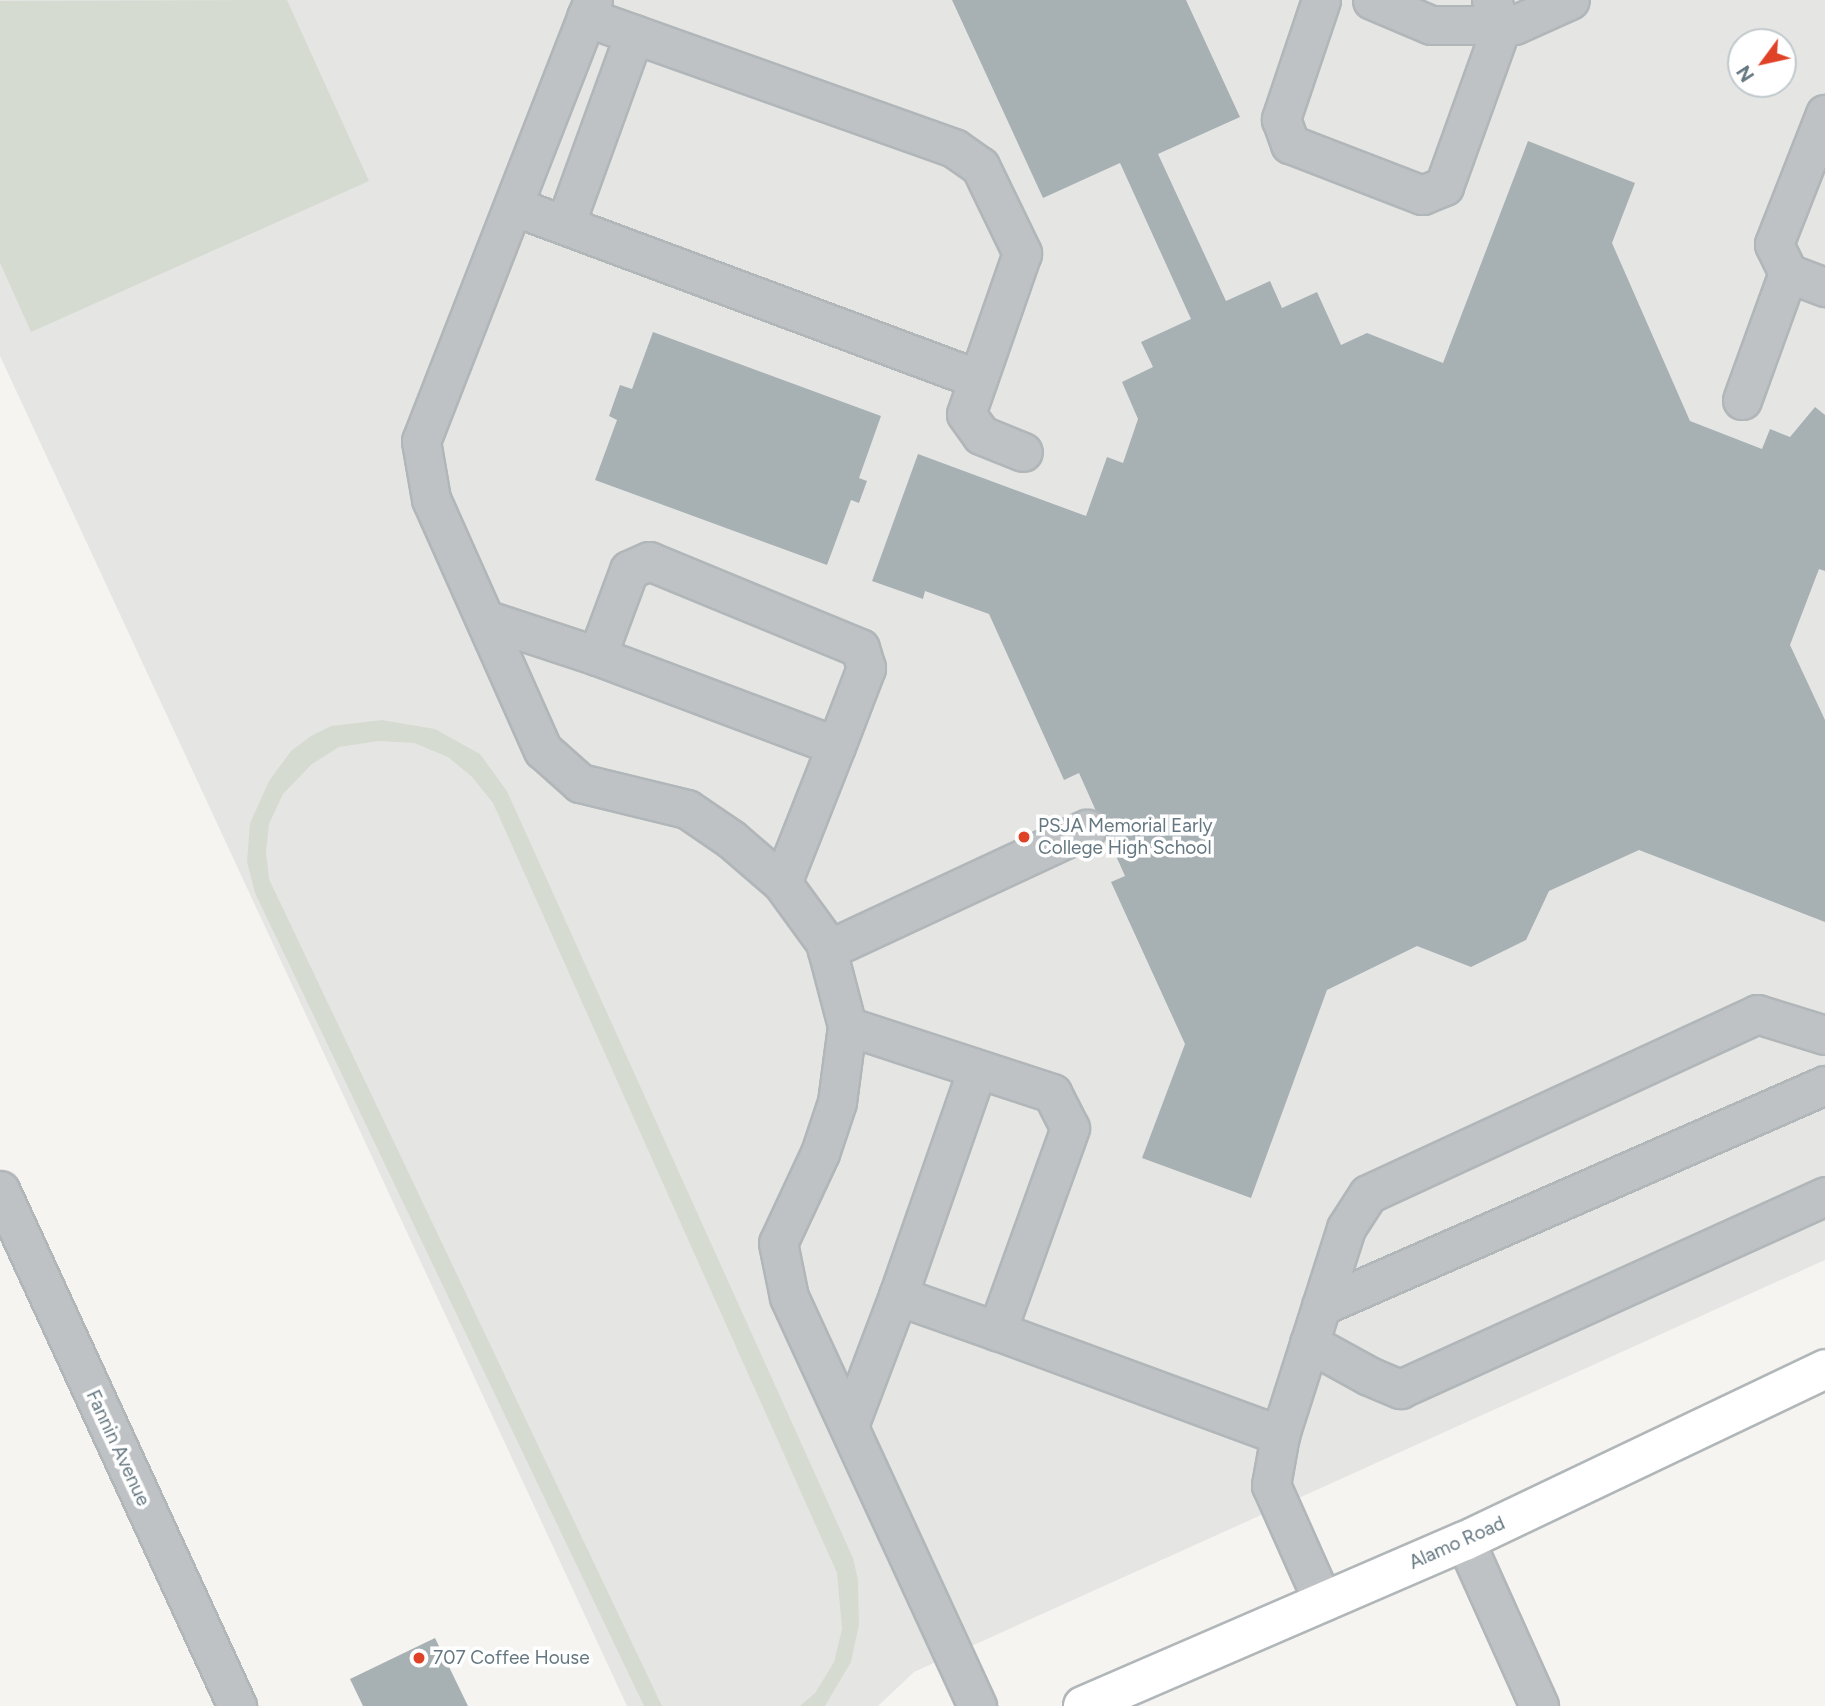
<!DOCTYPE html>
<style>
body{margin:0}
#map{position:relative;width:1825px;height:1706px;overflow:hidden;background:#f5f4f1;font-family:Figtree,sans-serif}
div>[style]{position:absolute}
.built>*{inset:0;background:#e5e6e4}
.green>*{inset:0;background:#d6dbd2}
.building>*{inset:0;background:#a7b0b3}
.roads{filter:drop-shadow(2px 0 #b1b6b9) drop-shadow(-2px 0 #b1b6b9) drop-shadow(0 2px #b1b6b9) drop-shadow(0 -2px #b1b6b9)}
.minor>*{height:37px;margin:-18.5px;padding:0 18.5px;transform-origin:18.5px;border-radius:18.5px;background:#bec2c5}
.major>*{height:38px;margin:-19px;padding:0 19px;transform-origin:19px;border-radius:19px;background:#fff}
.dots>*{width:19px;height:19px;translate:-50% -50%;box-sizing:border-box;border:4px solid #fff;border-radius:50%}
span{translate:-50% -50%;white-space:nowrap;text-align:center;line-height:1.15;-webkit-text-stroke:7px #fff;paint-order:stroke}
.poi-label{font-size:19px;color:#647781}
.left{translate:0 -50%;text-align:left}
.street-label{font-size:19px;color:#647781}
.north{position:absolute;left:1727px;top:28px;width:70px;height:70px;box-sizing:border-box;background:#fff;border:2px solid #c1c9cd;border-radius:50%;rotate:237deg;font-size:19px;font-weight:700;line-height:28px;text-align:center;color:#647781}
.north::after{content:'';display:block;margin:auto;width:24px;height:32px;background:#df4227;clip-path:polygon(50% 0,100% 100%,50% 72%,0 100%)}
</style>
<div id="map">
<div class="built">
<div style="clip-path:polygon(evenodd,0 0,1825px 0,1825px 1260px,914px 1672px,878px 1706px,627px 1706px,0 356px,0 0,1741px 42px,1783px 42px,1783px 84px,1741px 84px,1741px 42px)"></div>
</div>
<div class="green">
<div style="clip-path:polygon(287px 0,369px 181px,31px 332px,0 263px,0 1px)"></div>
<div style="clip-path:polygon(382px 720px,435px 729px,480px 754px,507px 791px,853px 1558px,858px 1580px,859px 1625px,851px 1662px,825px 1706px,800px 1706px,815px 1693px,834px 1662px,842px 1629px,837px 1573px,493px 803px,472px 777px,448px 757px,414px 743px,379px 741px,339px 747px,312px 764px,283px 794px,269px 824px,266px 852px,269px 879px,662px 1706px,644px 1706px,255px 893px,247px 862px,250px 823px,269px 781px,291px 751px,311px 736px,331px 726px)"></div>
</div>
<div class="building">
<div style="clip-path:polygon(952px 0,1186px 0,1240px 117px,1158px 154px,1226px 301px,1270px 281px,1282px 308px,1317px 292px,1341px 345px,1367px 333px,1443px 363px,1528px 141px,1635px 183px,1612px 243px,1690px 421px,1762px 449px,1770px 429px,1790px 437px,1815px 407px,1825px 415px,1825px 571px,1819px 569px,1790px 645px,1825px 720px,1825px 922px,1639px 850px,1549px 891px,1526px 940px,1471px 967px,1417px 946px,1327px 990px,1251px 1198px,1142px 1158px,1185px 1044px,1111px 882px,1125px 876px,1079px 773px,1064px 780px,989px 614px,925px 591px,923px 599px,872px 581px,918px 454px,1086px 516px,1107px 457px,1123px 463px,1138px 419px,1122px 382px,1153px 367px,1141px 342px,1191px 319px,1120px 163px,1043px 198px)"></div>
<div style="clip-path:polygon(653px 332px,881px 416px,859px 478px,867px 481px,859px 503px,851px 500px,827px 565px,595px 480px,617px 420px,609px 416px,620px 385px,632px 389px)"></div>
<div style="clip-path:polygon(435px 1638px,468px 1706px,363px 1706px,350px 1679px)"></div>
</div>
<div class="roads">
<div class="minor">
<div style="left:593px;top:0;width:473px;rotate:111.3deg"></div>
<div style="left:421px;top:441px;width:59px;rotate:80.2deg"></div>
<div style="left:431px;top:499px;width:275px;rotate:66deg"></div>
<div style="left:543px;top:750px;width:50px;rotate:41.7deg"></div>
<div style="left:580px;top:783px;width:110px;rotate:13.7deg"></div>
<div style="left:687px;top:809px;width:53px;rotate:34.3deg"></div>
<div style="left:731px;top:839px;width:67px;rotate:40.8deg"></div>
<div style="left:782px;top:883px;width:73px;rotate:53.9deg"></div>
<div style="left:825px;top:942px;width:87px;rotate:75.3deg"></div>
<div style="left:847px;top:1026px;width:77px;rotate:97.5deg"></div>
<div style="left:837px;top:1102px;width:54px;rotate:108.4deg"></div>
<div style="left:820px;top:1153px;width:99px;rotate:115deg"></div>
<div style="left:778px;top:1243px;width:55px;rotate:78.5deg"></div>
<div style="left:789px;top:1297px;width:450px;rotate:65.3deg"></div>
<div style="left:1321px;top:0;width:126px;rotate:108.6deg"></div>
<div style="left:1281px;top:119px;width:27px;rotate:70deg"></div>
<div style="left:1290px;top:144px;width:142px;rotate:21.1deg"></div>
<div style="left:1422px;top:195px;width:24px;rotate:-22deg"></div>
<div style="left:1444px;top:186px;width:171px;rotate:-70.2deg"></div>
<div style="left:1502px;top:25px;width:27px;rotate:-114deg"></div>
<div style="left:1372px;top:0;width:64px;rotate:23deg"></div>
<div style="left:1431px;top:25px;width:83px"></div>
<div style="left:1514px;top:25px;width:61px;rotate:-24.1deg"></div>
<div style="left:586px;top:17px;width:391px;rotate:19.6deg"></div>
<div style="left:954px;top:148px;width:32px;rotate:35deg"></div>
<div style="left:980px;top:166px;width:97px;rotate:64.2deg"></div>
<div style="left:1022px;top:253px;width:170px;rotate:109.2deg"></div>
<div style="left:966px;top:414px;width:26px;rotate:54deg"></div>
<div style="left:981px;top:435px;width:45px;rotate:22deg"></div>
<div style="left:513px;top:206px;width:496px;rotate:20.4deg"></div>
<div style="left:565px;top:225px;width:203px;rotate:-70.1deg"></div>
<div style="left:1788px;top:273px;width:32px;rotate:-116deg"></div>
<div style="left:1774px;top:244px;width:140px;rotate:-68.6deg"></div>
<div style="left:1742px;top:400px;width:135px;rotate:-70.1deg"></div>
<div style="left:1788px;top:273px;width:40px;rotate:21deg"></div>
<div style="left:485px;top:619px;width:118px;rotate:18.3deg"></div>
<div style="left:782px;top:883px;width:147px;rotate:-68.5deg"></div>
<div style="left:836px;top:746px;width:84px;rotate:-69deg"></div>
<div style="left:866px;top:668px;width:21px;rotate:-107deg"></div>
<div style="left:860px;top:648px;width:228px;rotate:-157.6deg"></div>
<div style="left:649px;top:561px;width:22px;rotate:156deg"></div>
<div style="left:629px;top:570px;width:92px;rotate:110.4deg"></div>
<div style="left:597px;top:656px;width:255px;rotate:20.6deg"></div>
<div style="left:827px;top:950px;width:287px;rotate:-25deg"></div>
<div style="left:847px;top:1026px;width:216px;rotate:18.1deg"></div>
<div style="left:1052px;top:1093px;width:39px;rotate:63deg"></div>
<div style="left:1070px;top:1128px;width:216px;rotate:109.8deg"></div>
<div style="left:997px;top:1331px;width:105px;rotate:-160.5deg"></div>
<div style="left:898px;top:1296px;width:139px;rotate:110.7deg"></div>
<div style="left:0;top:1190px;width:568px;rotate:65.33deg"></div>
<div style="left:898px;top:1296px;width:240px;rotate:-70.8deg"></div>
<div style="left:1321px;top:1306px;width:550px;rotate:-23.68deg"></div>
<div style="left:997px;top:1331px;width:302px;rotate:20.2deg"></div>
<div style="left:1280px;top:1435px;width:51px;rotate:100.2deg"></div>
<div style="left:1271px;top:1485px;width:128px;rotate:66deg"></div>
<div style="left:1309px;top:1343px;width:68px;rotate:28.8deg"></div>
<div style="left:1369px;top:1376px;width:34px;rotate:23deg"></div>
<div style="left:1400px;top:1389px;width:467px;rotate:-24.4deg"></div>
<div style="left:1280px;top:1435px;width:217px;rotate:-72.3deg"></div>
<div style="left:1346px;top:1228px;width:40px;rotate:-57.1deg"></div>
<div style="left:1368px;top:1194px;width:429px;rotate:-24.8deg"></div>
<div style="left:1757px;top:1014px;width:71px;rotate:17.2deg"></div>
<div style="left:1465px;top:1541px;width:181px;rotate:65.8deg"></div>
</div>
<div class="major">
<div style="left:1083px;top:1706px;width:416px;rotate:-23.4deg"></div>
<div style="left:1465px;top:1541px;width:399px;rotate:-25.5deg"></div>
</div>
</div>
<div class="dots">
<div style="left:1024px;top:837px;background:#df4227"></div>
<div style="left:419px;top:1658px;background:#df4227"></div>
</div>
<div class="poi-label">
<span class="left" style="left:1038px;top:837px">PSJA Memorial Early<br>College High School</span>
<span class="left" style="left:433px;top:1658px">707 Coffee House</span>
</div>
<div class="street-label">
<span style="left:118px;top:1448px;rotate:65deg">Fannin Avenue</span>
<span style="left:1457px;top:1543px;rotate:-24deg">Alamo Road</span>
</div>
<div class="north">N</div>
</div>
